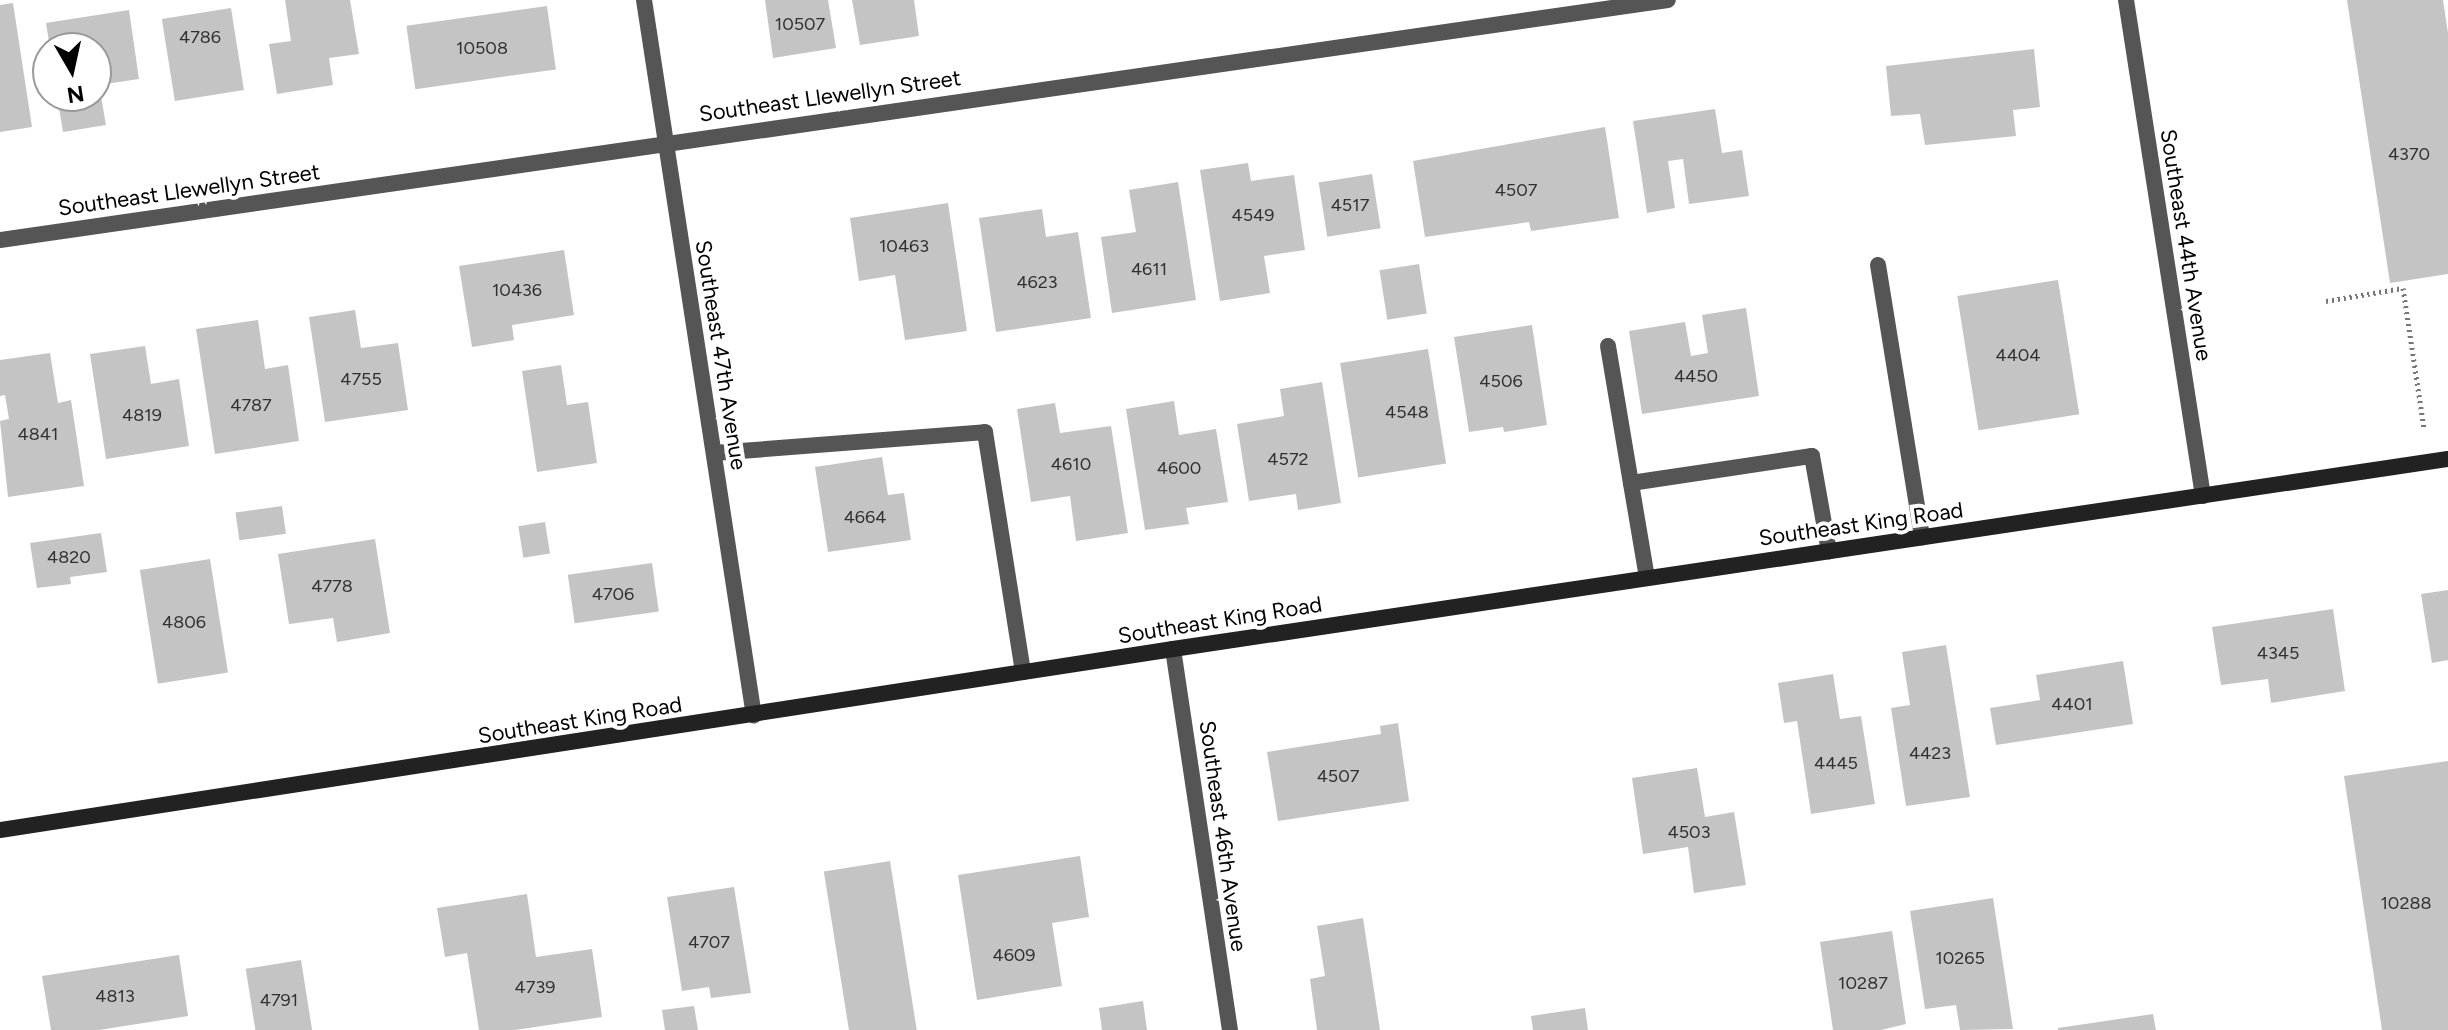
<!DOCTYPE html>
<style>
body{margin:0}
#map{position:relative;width:2448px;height:1030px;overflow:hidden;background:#fff;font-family:Figtree,sans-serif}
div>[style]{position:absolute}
.building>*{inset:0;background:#c4c4c4;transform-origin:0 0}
.path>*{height:5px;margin-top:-2.5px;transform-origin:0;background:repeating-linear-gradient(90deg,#777 0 2px,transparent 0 6px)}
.service>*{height:16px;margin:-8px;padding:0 8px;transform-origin:8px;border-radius:8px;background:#555}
.minor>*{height:16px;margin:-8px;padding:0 8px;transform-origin:8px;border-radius:8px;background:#555}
.secondary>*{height:16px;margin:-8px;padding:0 8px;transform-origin:8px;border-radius:8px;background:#222}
span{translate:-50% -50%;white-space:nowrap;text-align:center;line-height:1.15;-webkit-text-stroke:8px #fff;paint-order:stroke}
.number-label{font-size:18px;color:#313131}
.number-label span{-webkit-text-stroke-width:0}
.street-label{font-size:22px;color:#000}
.north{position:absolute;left:32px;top:32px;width:80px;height:80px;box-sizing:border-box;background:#fff;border:2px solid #999;border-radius:50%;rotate:171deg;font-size:22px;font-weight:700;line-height:32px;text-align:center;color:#000}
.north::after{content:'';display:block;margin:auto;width:28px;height:36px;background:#000;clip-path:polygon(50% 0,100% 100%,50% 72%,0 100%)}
</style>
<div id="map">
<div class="building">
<div style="clip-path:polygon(285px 0,350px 0,359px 54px,329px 58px,333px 85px,277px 94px,269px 44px,291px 41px)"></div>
<div style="clip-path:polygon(765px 0,828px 0,836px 48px,773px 58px)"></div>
<div style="clip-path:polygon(852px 0,914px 0,919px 36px,860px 45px)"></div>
<div style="clip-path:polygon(2347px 0,2443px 0,2448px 33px,2448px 274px,2390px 283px)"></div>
<div style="clip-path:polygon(13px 3px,32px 127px,0 132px,0 5px)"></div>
<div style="left:547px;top:6px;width:64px;height:142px;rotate:82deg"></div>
<div style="left:231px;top:8px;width:83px;height:70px;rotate:81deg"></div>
<div style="clip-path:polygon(129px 10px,139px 79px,99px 85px,106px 125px,63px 132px,57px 96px,96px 96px,96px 48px,50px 48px,46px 23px)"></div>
<div style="clip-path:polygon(2034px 49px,2040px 107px,2013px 110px,2016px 136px,1925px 145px,1920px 114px,1891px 116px,1886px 66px)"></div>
<div style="clip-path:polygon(1715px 109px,1722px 153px,1742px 150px,1749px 196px,1689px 204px,1683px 159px,1668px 161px,1675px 208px,1647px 213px,1633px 121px)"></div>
<div style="clip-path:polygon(1605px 127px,1619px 218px,1531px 231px,1529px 222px,1425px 237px,1413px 161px)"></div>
<div style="clip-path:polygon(1248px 163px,1251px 181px,1294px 175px,1305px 250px,1264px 256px,1270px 293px,1220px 301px,1200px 170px)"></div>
<div style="left:1372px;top:174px;width:55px;height:54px;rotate:81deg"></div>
<div style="clip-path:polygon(1178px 182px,1196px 300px,1112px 313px,1101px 237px,1136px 232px,1129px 190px)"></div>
<div style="clip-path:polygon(948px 203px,967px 331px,905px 340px,895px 275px,859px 281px,850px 218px)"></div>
<div style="clip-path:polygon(1042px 209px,1046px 237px,1078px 232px,1091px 318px,996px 332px,979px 218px)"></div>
<div style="clip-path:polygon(564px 250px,574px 315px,512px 325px,514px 340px,472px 347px,459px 266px)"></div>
<div style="left:1419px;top:264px;width:50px;height:40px;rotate:81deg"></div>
<div style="left:2058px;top:280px;width:136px;height:102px;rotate:81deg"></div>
<div style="clip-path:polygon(1746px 308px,1759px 396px,1642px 414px,1629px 331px,1685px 322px,1691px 356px,1708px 353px,1702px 315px)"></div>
<div style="clip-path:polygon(355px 310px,361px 348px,398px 343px,408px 410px,325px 422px,309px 317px)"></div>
<div style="clip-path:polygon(258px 320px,265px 369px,288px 365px,299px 441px,215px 454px,196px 329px)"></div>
<div style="clip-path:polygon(1532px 325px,1547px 425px,1504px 432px,1503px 427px,1469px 432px,1454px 337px)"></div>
<div style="clip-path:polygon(145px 346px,151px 384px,179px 379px,189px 446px,106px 459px,90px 354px)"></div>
<div style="left:1428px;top:349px;width:116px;height:89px;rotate:81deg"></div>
<div style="clip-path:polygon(50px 353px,58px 403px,71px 400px,84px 486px,8px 497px,0 421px,9px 419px,5px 395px,0 396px,0 360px)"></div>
<div style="clip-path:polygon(561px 365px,567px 405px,588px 402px,597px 463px,537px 472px,522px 371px)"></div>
<div style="clip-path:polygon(1322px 382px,1341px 503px,1298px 510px,1296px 494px,1249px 501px,1237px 424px,1284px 416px,1280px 389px)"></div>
<div style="clip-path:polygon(1174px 401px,1179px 435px,1216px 429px,1228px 502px,1186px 508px,1189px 524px,1145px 530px,1126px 409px)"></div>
<div style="clip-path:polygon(1055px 403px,1060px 433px,1111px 426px,1128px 533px,1076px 541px,1070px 496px,1031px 502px,1017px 409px)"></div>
<div style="clip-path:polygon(882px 457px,888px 495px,904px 493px,911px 540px,828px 552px,815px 467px)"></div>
<div style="left:282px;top:506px;width:28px;height:47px;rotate:82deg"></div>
<div style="left:545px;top:522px;width:32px;height:27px;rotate:81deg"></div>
<div style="clip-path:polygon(101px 533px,107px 572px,70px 577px,71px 584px,37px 588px,30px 543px)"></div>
<div style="clip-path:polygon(375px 539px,390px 633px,337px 642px,333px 618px,289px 624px,278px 554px)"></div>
<div style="left:210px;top:559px;width:115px;height:71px;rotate:81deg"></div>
<div style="left:652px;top:563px;width:49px;height:85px;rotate:82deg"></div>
<div style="clip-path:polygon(2448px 590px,2448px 660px,2432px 663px,2421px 594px)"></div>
<div style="clip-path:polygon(2333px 609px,2345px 691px,2271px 703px,2268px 679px,2221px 685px,2212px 627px)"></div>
<div style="clip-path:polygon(1946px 645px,1970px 797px,1906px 806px,1891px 708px,1910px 705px,1902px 652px)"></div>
<div style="clip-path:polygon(2123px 661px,2133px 724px,1996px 745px,1990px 708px,2040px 700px,2036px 675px)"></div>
<div style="clip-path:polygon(1833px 674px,1840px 719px,1861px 716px,1875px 804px,1811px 814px,1797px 721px,1784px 723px,1778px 683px)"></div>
<div style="clip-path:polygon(1398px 723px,1409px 801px,1278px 821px,1267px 752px,1381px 734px,1380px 726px)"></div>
<div style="clip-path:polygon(2448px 761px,2448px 1030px,2382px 1030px,2344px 776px)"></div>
<div style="clip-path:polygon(1697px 768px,1705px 817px,1734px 812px,1746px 885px,1694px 893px,1688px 847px,1643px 854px,1632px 778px)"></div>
<div style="clip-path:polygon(1080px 856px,1089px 917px,1052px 923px,1062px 986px,977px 1000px,958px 875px)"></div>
<div style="left:890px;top:861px;width:171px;height:67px;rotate:81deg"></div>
<div style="clip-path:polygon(734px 887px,751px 993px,711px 998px,709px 987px,682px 991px,667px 897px)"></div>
<div style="clip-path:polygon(527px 894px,536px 957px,592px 949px,602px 1017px,515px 1030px,479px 1030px,467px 953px,445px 957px,437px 908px)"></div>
<div style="clip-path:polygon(1993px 898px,2013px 1029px,1960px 1030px,1956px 1005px,1925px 1009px,1910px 911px)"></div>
<div style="clip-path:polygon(1363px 918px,1380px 1030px,1317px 1030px,1310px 979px,1325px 976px,1317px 926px)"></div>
<div style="clip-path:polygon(1892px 931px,1906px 1024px,1881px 1030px,1833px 1030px,1820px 942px)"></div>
<div style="clip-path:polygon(179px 955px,188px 1016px,99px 1030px,51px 1030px,42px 976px)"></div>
<div style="left:301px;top:960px;width:71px;height:56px;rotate:81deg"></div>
<div style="clip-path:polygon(1143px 1001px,1147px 1030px,1102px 1030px,1099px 1008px)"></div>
<div style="clip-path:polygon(694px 1006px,698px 1030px,665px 1030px,662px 1010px)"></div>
<div style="clip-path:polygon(1585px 1008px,1588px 1030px,1533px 1030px,1531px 1016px)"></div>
<div style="clip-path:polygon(2153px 1014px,2156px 1030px,2058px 1030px,2058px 1028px)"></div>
</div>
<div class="path">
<div style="left:2326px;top:301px;width:78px;rotate:-9.6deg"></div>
<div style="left:2403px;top:288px;width:143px;rotate:81.5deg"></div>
</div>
<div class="service">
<div style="left:1878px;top:265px;width:276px;rotate:80.8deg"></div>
<div style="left:1608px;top:346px;width:139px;rotate:80.5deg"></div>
<div style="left:714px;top:453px;width:272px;rotate:-4.4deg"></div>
<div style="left:985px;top:432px;width:243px;rotate:81deg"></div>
<div style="left:1647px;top:578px;width:96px;rotate:-99.6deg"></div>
<div style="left:1631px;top:483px;width:183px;rotate:-8.5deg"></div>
<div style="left:1812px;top:456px;width:97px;rotate:79.9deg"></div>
</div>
<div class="minor">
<div style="left:644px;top:0;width:724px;rotate:81.27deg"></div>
<div style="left:2126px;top:0;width:502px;rotate:81.18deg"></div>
<div style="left:0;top:240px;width:1685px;rotate:-8.19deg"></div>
<div style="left:1173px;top:649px;width:385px;rotate:81.5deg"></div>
</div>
<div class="secondary">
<div style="left:0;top:830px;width:1187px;rotate:-8.77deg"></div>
<div style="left:1173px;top:649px;width:1289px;rotate:-8.48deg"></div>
</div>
<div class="number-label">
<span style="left:800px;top:24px">10507</span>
<span style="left:200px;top:37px">4786</span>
<span style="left:482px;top:48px">10508</span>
<span style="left:2409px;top:154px">4370</span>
<span style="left:1516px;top:190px">4507</span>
<span style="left:1350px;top:205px">4517</span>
<span style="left:1253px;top:215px">4549</span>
<span style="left:904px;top:246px">10463</span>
<span style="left:1149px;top:269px">4611</span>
<span style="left:1037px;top:282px">4623</span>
<span style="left:517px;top:290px">10436</span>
<span style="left:2018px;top:355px">4404</span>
<span style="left:1696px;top:376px">4450</span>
<span style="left:361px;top:379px">4755</span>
<span style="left:1501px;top:381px">4506</span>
<span style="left:251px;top:405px">4787</span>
<span style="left:1407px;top:412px">4548</span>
<span style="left:142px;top:415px">4819</span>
<span style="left:38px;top:434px">4841</span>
<span style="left:1288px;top:459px">4572</span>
<span style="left:1071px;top:464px">4610</span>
<span style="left:1179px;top:468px">4600</span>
<span style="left:865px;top:517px">4664</span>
<span style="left:69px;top:557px">4820</span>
<span style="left:332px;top:586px">4778</span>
<span style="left:613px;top:594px">4706</span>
<span style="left:184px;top:622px">4806</span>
<span style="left:2278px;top:653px">4345</span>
<span style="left:2072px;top:704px">4401</span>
<span style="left:1930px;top:753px">4423</span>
<span style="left:1836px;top:763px">4445</span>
<span style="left:1338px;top:776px">4507</span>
<span style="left:1689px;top:832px">4503</span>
<span style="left:2406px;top:903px">10288</span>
<span style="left:709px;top:942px">4707</span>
<span style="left:1014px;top:955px">4609</span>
<span style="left:1960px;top:958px">10265</span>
<span style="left:1863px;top:983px">10287</span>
<span style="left:535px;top:987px">4739</span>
<span style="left:115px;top:996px">4813</span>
<span style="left:279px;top:1000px">4791</span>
</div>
<div class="street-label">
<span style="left:830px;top:96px;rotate:-8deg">Southeast Llewellyn Street</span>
<span style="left:189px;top:190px;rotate:-8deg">Southeast Llewellyn Street</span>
<span style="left:2186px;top:245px;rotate:81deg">Southeast 44th Avenue</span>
<span style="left:721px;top:355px;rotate:81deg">Southeast 47th Avenue</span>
<span style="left:1861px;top:524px;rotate:-8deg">Southeast King Road</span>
<span style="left:1220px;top:620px;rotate:-9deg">Southeast King Road</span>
<span style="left:580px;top:720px;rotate:-9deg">Southeast King Road</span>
<span style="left:1223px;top:836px;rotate:82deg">Southeast 46th Avenue</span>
</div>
<div class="north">N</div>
</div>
